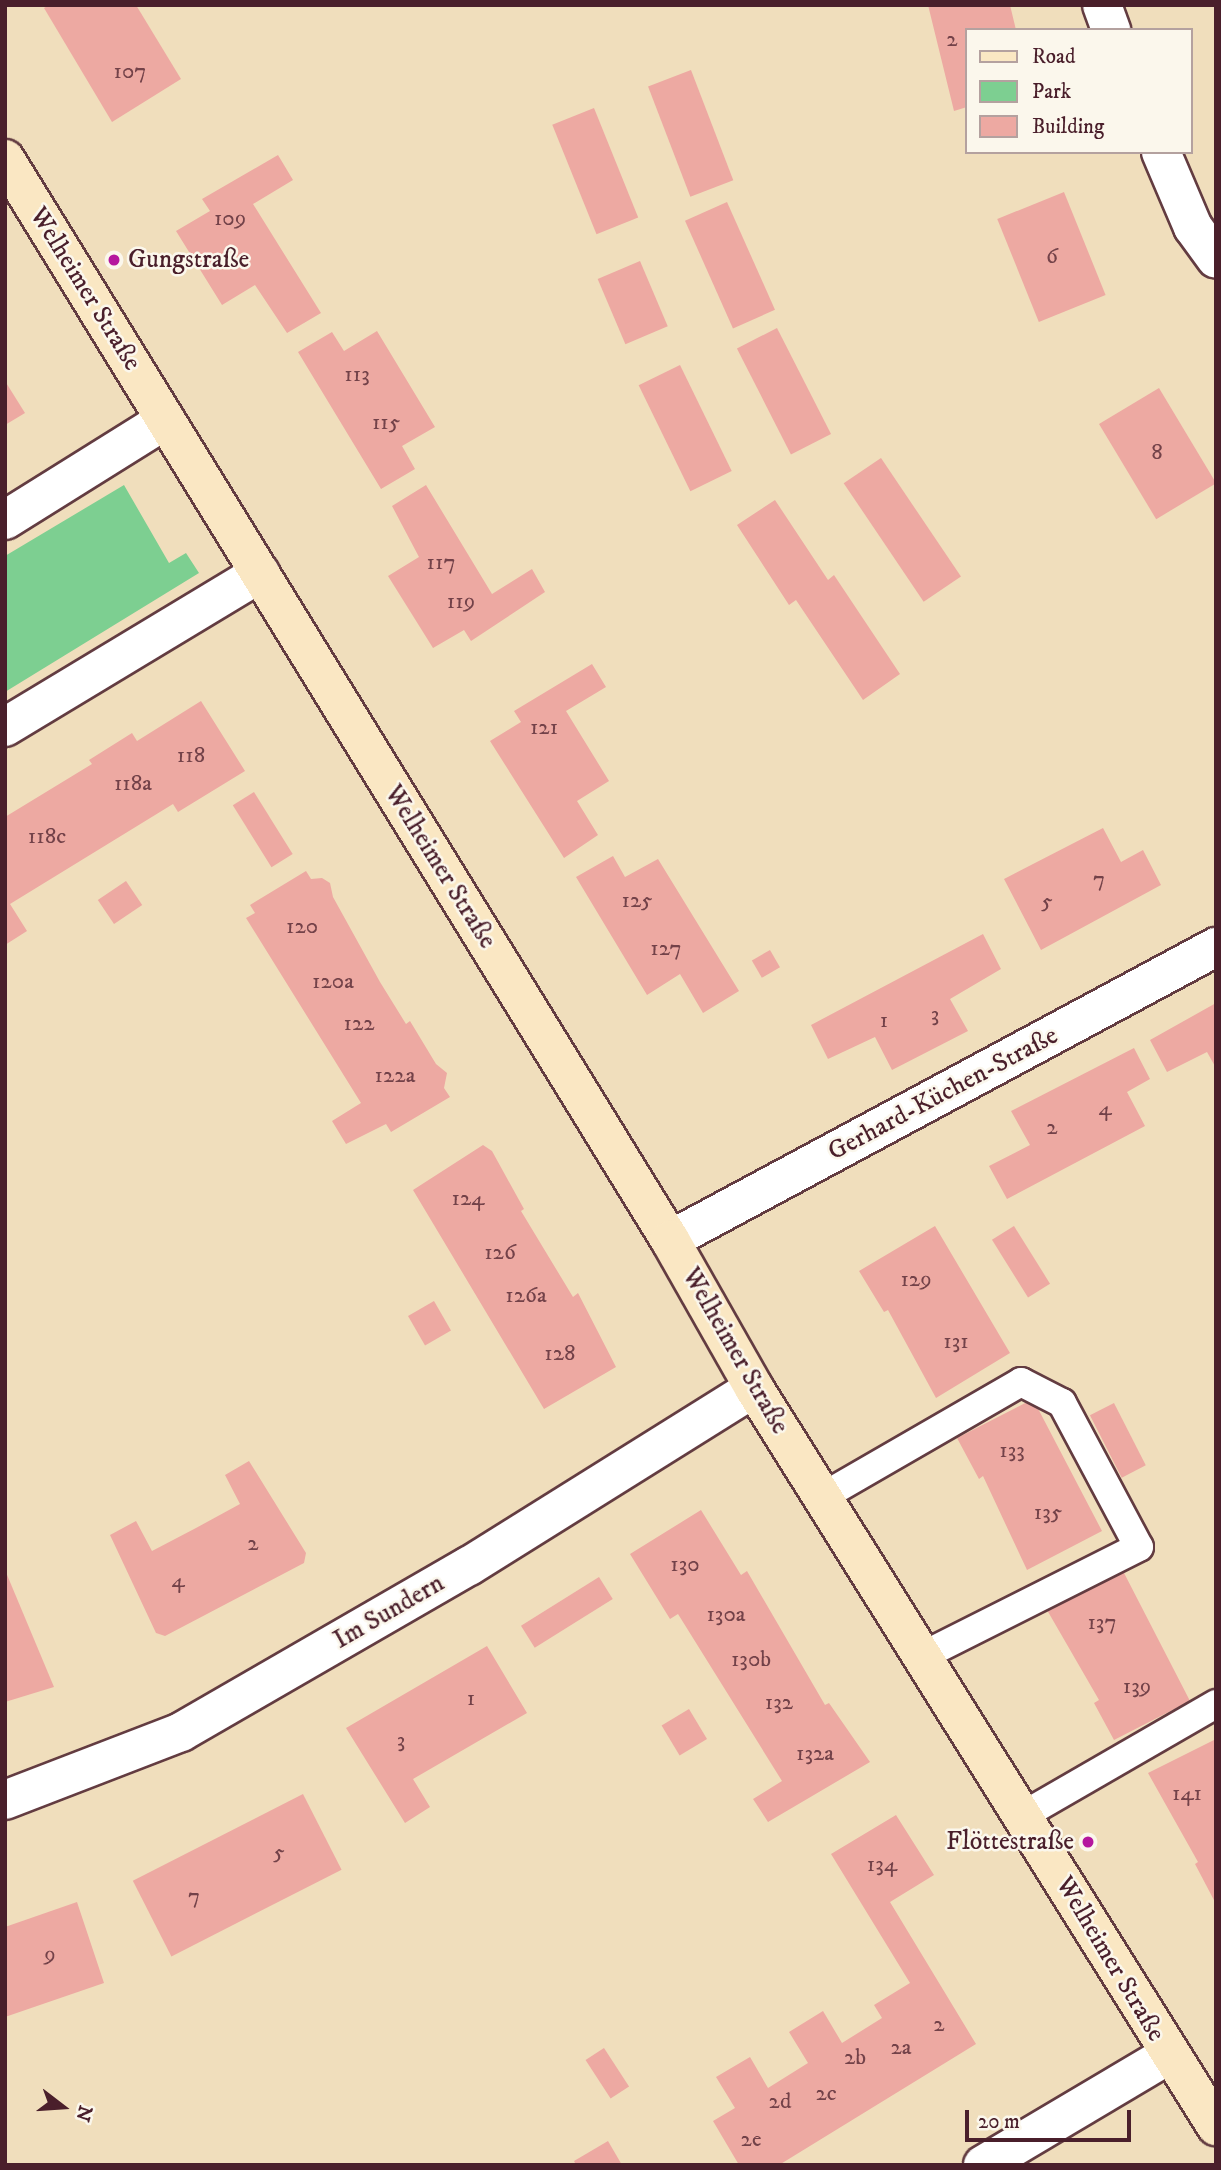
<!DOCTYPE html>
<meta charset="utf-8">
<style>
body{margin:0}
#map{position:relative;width:1221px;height:2170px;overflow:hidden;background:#f0debc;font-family:"IM FELL DW Pica",serif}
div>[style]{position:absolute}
.green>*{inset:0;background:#7dcf91}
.building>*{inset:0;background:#eda9a2;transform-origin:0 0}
.roads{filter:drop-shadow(2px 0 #633c41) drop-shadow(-2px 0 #633c41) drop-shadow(0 2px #633c41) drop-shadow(0 -2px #633c41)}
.lane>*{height:28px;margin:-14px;padding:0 14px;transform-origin:14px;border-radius:14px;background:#fff}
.street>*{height:38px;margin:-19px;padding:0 19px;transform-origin:19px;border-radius:19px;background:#fff}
.secondary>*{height:38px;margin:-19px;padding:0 19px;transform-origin:19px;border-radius:19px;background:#fae7c3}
.dots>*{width:19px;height:19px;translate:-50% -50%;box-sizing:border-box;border:4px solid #fbf7ec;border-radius:50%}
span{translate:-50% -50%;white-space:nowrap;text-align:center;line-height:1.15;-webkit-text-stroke:5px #fbf7ec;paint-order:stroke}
.number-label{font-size:23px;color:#734249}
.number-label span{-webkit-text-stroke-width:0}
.poi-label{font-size:26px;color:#4a1f2b}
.left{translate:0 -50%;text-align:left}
.right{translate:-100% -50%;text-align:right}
.street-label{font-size:26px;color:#4a1f2b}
.frame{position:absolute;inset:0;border:7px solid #4a1f2b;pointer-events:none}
.legend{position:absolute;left:965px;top:28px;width:228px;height:126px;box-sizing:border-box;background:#fbf7ec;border:2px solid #b4a19f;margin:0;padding:9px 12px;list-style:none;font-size:21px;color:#4a1f2b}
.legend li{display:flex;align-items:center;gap:14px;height:35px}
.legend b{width:35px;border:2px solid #b4a19f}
.north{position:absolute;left:28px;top:2072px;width:70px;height:70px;-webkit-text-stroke:5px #fbf7ec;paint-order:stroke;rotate:107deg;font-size:19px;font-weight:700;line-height:28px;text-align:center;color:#4a1f2b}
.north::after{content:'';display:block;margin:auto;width:24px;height:32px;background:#4a1f2b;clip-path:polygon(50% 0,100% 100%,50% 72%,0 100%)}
.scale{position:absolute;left:965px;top:2110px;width:166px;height:32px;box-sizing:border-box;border:4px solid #4a1f2b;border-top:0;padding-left:9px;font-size:21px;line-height:24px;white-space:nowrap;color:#4a1f2b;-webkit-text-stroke:5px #fbf7ec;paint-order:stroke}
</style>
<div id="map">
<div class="green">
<div style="clip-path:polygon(124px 485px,169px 563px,186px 553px,199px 573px,5px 692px,5px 556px)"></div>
</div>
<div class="building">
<div style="clip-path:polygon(49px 5px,136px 5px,181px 79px,112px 122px,44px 8px)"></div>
<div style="clip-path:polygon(928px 5px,1010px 5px,1016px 30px,967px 30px,967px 107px,954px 111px)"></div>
<div style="left:691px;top:70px;width:118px;height:46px;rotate:69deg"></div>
<div style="left:594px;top:108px;width:118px;height:45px;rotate:68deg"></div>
<div style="clip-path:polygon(278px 155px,293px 180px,253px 204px,321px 313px,287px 333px,255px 285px,222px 305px,176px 231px,210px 211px,202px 199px)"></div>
<div style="left:1064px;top:192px;width:111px;height:72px;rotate:68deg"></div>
<div style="left:727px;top:202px;width:118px;height:46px;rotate:66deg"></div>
<div style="left:640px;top:261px;width:71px;height:46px;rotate:67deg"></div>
<div style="left:777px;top:328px;width:119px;height:45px;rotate:63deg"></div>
<div style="clip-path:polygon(377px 331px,435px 427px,402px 446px,415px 469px,381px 489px,298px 352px,332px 332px,344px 351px)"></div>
<div style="left:680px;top:365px;width:118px;height:46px;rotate:64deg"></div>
<div style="clip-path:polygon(5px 381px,25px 413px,5px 425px)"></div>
<div style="left:1159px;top:388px;width:111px;height:70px;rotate:59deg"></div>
<div style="left:881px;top:458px;width:143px;height:45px;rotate:56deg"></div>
<div style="clip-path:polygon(426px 485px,492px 594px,532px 569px,545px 592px,471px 641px,464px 630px,433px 648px,388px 576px,419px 557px,392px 506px)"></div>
<div style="clip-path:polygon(775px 500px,828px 580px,834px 575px,900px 674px,863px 700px,796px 600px,789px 605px,737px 525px)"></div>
<div style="clip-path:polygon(592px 664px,606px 687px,566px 711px,609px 781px,577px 801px,598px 835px,564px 858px,490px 741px,521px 722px,514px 711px)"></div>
<div style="clip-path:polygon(201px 701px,245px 771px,178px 812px,173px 804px,10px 904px,27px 931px,5px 945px,5px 817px,92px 764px,89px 760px,132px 733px,137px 741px)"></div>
<div style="left:254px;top:792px;width:73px;height:25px;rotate:58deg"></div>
<div style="clip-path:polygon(1103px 828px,1121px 862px,1143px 850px,1161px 885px,1041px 950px,1004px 879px)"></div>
<div style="clip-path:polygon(613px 856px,625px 877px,658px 859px,739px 991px,703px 1013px,680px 974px,647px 995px,576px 877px)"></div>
<div style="clip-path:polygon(306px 871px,311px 879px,322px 878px,330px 883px,333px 897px,380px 982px,406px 1024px,410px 1021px,436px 1064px,447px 1073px,444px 1088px,450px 1097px,391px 1132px,386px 1124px,346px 1144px,332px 1121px,361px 1103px,246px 918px,255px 913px,250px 905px)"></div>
<div style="left:126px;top:881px;width:29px;height:34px;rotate:56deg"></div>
<div style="clip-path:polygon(983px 934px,1001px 969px,950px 999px,968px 1031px,892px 1070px,875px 1037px,828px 1059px,811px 1025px)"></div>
<div style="left:770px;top:950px;width:20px;height:21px;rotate:60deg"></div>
<div style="clip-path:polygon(1216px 1003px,1216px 1068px,1207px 1052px,1167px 1072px,1150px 1040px)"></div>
<div style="clip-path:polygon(1134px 1048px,1150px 1079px,1127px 1092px,1145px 1126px,1007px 1199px,989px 1166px,1030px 1145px,1011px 1111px)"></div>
<div style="clip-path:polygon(483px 1145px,492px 1151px,524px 1209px,521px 1211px,573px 1297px,578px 1293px,616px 1367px,544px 1409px,413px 1190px)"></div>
<div style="clip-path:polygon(935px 1226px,1010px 1353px,936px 1398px,888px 1310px,884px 1312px,859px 1271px)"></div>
<div style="left:1014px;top:1226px;width:68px;height:26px;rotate:58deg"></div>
<div style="left:434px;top:1301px;width:34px;height:30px;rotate:60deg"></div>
<div style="clip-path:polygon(1033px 1399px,1102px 1531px,1027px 1570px,983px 1476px,979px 1479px,957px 1438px)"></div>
<div style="left:1114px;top:1403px;width:70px;height:27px;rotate:63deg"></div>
<div style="clip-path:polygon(249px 1461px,306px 1553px,304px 1563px,165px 1636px,156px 1633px,110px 1535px,136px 1521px,152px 1551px,196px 1528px,240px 1504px,225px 1475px)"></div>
<div style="clip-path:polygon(701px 1510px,741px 1575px,747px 1571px,825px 1705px,829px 1703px,870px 1762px,768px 1822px,753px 1799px,782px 1781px,678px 1614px,670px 1619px,630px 1554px)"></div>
<div style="clip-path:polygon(5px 1570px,54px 1687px,5px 1702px)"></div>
<div style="clip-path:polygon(1123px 1571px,1190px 1701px,1114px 1740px,1094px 1703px,1099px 1700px,1047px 1610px)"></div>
<div style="left:599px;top:1577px;width:26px;height:92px;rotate:58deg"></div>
<div style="clip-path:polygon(487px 1646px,527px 1713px,413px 1779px,430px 1807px,405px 1823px,346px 1728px)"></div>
<div style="left:689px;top:1709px;width:35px;height:32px;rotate:59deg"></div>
<div style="clip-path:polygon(1216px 1739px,1216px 1904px,1195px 1864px,1198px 1862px,1148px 1773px)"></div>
<div style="left:303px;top:1794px;width:85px;height:191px;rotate:63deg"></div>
<div style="clip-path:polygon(896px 1815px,934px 1875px,890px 1902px,976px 2044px,779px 2165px,739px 2165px,713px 2121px,735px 2108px,716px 2077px,750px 2057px,768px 2088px,808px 2063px,789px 2032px,823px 2011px,842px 2043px,882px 2018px,874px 2005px,910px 1983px,831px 1854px)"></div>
<div style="clip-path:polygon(77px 1902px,104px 1983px,5px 2017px,5px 1927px)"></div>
<div style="left:604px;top:2048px;width:46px;height:22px;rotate:57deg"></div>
<div style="clip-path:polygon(608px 2141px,622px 2165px,576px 2165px,574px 2161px)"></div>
</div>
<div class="roads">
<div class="lane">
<div style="left:822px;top:1497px;width:230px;rotate:-30deg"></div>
<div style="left:1021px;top:1382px;width:46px;rotate:27.1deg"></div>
<div style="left:1062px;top:1403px;width:163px;rotate:61.9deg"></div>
<div style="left:1139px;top:1547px;width:243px;rotate:153.3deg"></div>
<div style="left:1022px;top:1816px;width:224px;rotate:-30deg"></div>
</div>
<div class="street">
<div style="left:1102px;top:5px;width:27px;rotate:70deg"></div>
<div style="left:1161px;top:152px;width:82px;rotate:66.9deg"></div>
<div style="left:1193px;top:227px;width:39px;rotate:54deg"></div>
<div style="left:5px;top:520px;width:189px;rotate:-32deg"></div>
<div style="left:5px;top:727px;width:298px;rotate:-31.1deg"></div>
<div style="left:670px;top:1240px;width:620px;rotate:-28.22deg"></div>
<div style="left:5px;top:1800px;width:189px;rotate:-21.1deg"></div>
<div style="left:181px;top:1732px;width:332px;rotate:-30deg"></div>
<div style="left:469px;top:1566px;width:336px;rotate:-32deg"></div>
<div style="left:983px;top:2165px;width:215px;rotate:-30.7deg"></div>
</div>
<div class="secondary">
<div style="left:5px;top:159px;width:1269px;rotate:58.4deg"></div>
<div style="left:670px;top:1240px;width:170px;rotate:60.4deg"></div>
<div style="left:754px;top:1388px;width:871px;rotate:57.95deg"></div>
</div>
</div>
<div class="dots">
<div style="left:114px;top:260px;background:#b5179e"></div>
<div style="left:1088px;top:1842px;background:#b5179e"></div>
</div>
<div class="number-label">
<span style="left:952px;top:40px">2</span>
<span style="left:130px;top:72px">107</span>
<span style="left:230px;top:219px">109</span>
<span style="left:1052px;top:257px">6</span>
<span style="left:357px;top:375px">113</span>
<span style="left:386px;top:423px">115</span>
<span style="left:1157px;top:453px">8</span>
<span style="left:441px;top:563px">117</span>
<span style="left:461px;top:602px">119</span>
<span style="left:544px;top:728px">121</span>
<span style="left:191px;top:756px">118</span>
<span style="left:133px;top:784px">118a</span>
<span style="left:47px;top:837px">118c</span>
<span style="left:1099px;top:880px">7</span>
<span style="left:637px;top:901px">125</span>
<span style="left:1047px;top:902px">5</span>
<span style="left:302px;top:927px">120</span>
<span style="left:666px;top:949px">127</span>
<span style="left:333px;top:982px">120a</span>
<span style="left:935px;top:1015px">3</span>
<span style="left:884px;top:1021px">1</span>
<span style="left:359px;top:1024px">122</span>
<span style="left:395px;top:1076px">122a</span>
<span style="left:1105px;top:1109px">4</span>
<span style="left:1052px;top:1128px">2</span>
<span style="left:468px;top:1199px">124</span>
<span style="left:500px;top:1253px">126</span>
<span style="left:916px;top:1280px">129</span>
<span style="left:526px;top:1296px">126a</span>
<span style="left:956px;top:1342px">131</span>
<span style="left:560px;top:1354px">128</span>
<span style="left:1012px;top:1451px">133</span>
<span style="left:1048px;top:1513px">135</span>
<span style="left:253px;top:1544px">2</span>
<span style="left:685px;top:1565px">130</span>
<span style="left:178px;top:1581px">4</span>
<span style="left:726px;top:1615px">130a</span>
<span style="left:1102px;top:1623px">137</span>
<span style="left:751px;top:1660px">130b</span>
<span style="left:1137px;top:1687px">139</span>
<span style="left:471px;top:1699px">1</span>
<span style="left:779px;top:1703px">132</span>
<span style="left:401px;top:1741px">3</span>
<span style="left:815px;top:1754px">132a</span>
<span style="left:1187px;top:1794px">141</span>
<span style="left:279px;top:1853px">5</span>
<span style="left:882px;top:1865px">134</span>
<span style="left:194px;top:1897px">7</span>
<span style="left:50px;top:1955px">9</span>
<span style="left:939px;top:2025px">2</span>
<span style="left:901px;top:2048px">2a</span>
<span style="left:855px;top:2058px">2b</span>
<span style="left:826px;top:2094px">2c</span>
<span style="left:780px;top:2102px">2d</span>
<span style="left:751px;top:2140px">2e</span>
</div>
<div class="poi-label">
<span class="left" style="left:128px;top:260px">Gungstraße</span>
<span class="right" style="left:1074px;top:1842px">Flöttestraße</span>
</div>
<div class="street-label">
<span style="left:85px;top:289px;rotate:58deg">Welheimer Straße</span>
<span style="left:440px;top:867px;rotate:58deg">Welheimer Straße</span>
<span style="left:943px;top:1094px;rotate:-28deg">Gerhard-Küchen-Straße</span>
<span style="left:735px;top:1351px;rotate:60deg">Welheimer Straße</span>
<span style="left:389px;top:1612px;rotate:-30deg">Im Sundern</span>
<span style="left:1110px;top:1959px;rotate:59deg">Welheimer Straße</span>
</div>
<div class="frame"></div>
<ul class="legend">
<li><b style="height:9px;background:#fae7c3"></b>Road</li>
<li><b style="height:19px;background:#7dcf91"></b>Park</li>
<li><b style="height:19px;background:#eda9a2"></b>Building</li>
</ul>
<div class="north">N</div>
<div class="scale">20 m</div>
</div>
